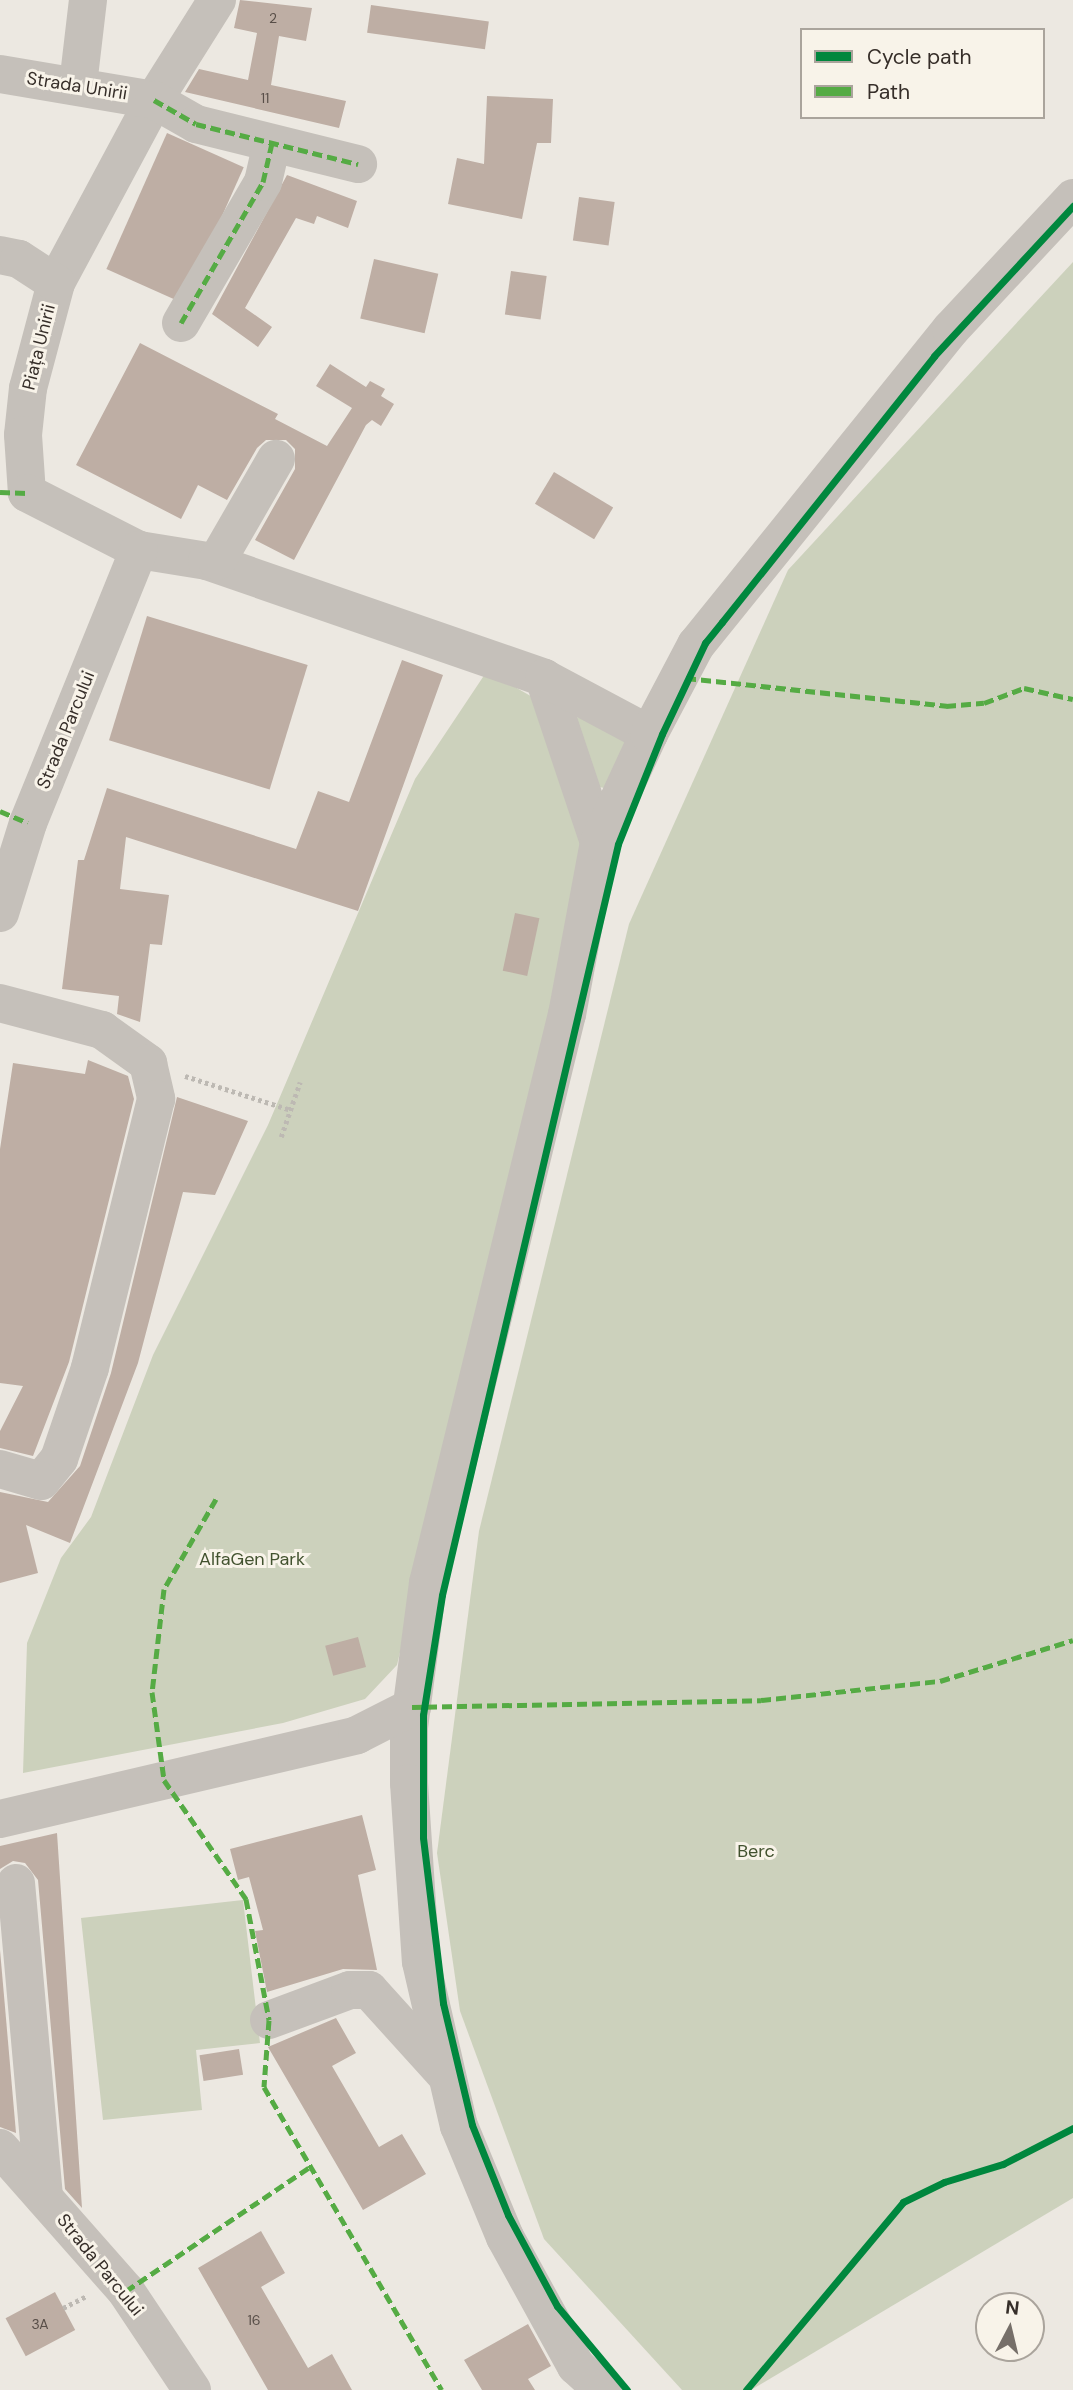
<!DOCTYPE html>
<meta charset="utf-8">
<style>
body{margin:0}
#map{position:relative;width:1073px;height:2390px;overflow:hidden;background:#ece8e1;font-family:"DM Sans",sans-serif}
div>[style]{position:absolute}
.green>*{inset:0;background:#ccd1bc}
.building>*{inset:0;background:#beaea4;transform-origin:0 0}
.path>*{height:4.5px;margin-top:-2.25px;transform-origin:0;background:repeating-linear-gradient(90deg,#bdb9b3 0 3.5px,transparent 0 7px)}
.minor>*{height:38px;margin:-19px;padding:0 19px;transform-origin:19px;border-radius:19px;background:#c5c0ba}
.quiet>*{height:5px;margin-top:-2.5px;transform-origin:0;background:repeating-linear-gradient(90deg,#55ab44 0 10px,transparent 0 15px)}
.cycleway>*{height:7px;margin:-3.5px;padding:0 3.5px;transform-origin:3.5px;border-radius:3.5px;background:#00873e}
span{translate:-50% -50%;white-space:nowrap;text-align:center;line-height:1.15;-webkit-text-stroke:6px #f8f3e9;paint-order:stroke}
.number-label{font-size:14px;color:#584e48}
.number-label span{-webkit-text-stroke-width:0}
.street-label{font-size:18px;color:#362e29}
.park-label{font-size:18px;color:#42522f}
.legend{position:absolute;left:800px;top:28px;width:245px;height:91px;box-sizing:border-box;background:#f8f3e9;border:2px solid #aaa49c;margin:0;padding:9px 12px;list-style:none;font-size:21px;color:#362e29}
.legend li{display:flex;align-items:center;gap:14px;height:35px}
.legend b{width:35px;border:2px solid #aaa49c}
.north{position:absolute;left:975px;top:2292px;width:70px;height:70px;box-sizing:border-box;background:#f8f3e9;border:2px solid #aaa49c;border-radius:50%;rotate:7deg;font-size:19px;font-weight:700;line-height:28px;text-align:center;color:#362e29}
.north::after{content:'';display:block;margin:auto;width:24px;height:32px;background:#766f69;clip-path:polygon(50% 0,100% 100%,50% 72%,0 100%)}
</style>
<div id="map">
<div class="green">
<div style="clip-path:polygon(1073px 262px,1073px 2198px,751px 2390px,682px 2390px,544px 2239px,460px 2011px,437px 1853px,479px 1531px,629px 924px,788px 570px)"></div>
<div style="clip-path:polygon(487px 671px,541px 702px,588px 854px,397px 1665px,365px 1699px,283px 1723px,23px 1773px,27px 1643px,61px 1558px,91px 1517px,153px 1355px,268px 1125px,415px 779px)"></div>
<div style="clip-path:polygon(571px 715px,631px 735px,610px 789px,599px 787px)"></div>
<div style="clip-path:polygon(243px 1900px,260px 2043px,196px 2050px,202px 2110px,103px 2120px,81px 1918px)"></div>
</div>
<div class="building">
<div style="clip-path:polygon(240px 0,312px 8px,306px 41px,279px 36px,271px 85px,346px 101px,339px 128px,185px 92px,199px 69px,248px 80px,257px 33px,234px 28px)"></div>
<div style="left:371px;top:5px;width:119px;height:28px;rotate:8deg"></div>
<div style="clip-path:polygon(487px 96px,553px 99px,551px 143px,537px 143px,522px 219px,448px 204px,457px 158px,484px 164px)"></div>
<div style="left:167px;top:133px;width:84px;height:149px;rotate:24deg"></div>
<div style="clip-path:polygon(287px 175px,357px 201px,348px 228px,317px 216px,314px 224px,296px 218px,245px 308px,272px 327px,258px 347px,212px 314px)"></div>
<div style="left:579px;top:197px;width:36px;height:44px;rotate:8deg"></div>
<div style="left:374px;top:259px;width:66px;height:61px;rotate:13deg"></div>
<div style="left:511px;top:271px;width:36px;height:44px;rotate:8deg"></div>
<div style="clip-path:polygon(140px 343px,278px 414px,275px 419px,327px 446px,352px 408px,316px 386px,330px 364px,366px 387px,370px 381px,385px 389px,381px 396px,394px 404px,381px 426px,372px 420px,366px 425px,294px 560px,255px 540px,295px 469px,295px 449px,286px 440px,266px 440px,257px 448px,227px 500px,198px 485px,181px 519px,76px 465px)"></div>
<div style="left:554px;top:472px;width:69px;height:37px;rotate:31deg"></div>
<div style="left:147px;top:616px;width:168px;height:130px;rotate:17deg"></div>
<div style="clip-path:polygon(402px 660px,443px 675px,358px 911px,126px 837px,120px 889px,169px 895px,162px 945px,150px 944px,140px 1022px,117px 1014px,119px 996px,62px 989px,78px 860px,84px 860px,107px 788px,296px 849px,318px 791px,349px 802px)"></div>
<div style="left:515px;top:913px;width:25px;height:59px;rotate:12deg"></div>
<div style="clip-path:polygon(88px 1060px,128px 1076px,134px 1099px,69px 1362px,33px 1456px,0 1448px,0 1431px,23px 1386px,0 1383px,0 1149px,13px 1063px,85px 1074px)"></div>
<div style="clip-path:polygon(177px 1097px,248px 1121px,215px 1195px,183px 1192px,138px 1363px,70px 1543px,26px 1525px,38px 1573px,0 1583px,0 1492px,48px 1502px,80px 1466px,111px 1373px)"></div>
<div style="left:358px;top:1637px;width:31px;height:34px;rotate:75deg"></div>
<div style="clip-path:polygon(362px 1815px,376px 1870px,358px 1875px,377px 1970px,343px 1969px,267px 1992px,255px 1931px,263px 1930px,249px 1877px,238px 1880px,230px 1849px)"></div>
<div style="clip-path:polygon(57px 1833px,82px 2208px,65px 2189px,38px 1880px,25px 1863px,13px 1861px,0 1869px,0 1846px)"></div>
<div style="clip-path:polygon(0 1950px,16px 2133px,0 2127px)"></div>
<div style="clip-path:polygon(336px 2018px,356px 2053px,332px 2066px,379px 2147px,402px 2134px,426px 2174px,363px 2210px,268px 2047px)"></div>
<div style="left:239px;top:2049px;width:26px;height:40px;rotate:81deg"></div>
<div style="clip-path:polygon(261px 2231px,285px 2273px,261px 2287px,308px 2368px,332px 2354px,352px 2390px,268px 2390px,198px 2268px)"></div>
<div style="left:55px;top:2292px;width:43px;height:56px;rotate:62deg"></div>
<div style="clip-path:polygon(528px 2324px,551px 2366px,528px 2379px,535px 2390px,482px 2390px,464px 2360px)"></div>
</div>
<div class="path">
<div style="left:185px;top:1076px;width:111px;rotate:17.8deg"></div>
<div style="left:281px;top:1137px;width:58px;rotate:-70.9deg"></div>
<div style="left:63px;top:2308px;width:25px;rotate:-27deg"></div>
</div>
<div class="minor">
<div style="left:217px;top:0;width:118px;rotate:122.2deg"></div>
<div style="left:154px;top:100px;width:208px;rotate:118.2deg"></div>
<div style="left:56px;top:283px;width:109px;rotate:104.9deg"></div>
<div style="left:28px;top:388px;width:47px;rotate:96.1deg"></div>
<div style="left:23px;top:435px;width:58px;rotate:86.1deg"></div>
<div style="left:27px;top:493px;width:126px;rotate:27deg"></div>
<div style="left:139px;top:550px;width:69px;rotate:9.2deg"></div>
<div style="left:207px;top:561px;width:357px;rotate:19.1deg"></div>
<div style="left:544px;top:678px;width:173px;rotate:71.5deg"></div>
<div style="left:599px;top:842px;width:175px;rotate:100.5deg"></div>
<div style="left:567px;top:1014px;width:586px;rotate:103.73deg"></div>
<div style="left:428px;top:1583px;width:146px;rotate:97.5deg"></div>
<div style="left:409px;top:1728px;width:55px;rotate:90deg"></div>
<div style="left:409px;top:1783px;width:179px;rotate:86.2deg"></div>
<div style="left:421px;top:1962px;width:168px;rotate:77deg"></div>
<div style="left:459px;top:2126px;width:120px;rotate:67.5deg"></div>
<div style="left:505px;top:2237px;width:147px;rotate:61.2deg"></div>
<div style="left:576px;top:2366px;width:36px;rotate:42deg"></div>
<div style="left:0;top:74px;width:156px;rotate:9.6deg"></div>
<div style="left:154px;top:100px;width:48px;rotate:29.7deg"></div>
<div style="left:196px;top:124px;width:167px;rotate:13.9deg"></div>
<div style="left:78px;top:85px;width:86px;rotate:-83.3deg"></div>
<div style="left:0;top:255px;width:19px;rotate:12deg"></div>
<div style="left:19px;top:259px;width:44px;rotate:33deg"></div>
<div style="left:181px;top:323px;width:163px;rotate:-59.8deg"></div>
<div style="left:263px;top:182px;width:39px;rotate:-77deg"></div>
<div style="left:207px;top:561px;width:10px"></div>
<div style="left:217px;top:561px;width:118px;rotate:-60deg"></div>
<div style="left:544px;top:678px;width:119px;rotate:28.1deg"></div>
<div style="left:649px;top:734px;width:119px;rotate:114.8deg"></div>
<div style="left:649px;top:734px;width:101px;rotate:-62.2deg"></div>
<div style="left:696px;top:645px;width:406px;rotate:-51.1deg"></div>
<div style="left:951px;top:329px;width:179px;rotate:-47deg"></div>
<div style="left:0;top:913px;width:94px;rotate:-72.7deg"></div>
<div style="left:28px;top:823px;width:295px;rotate:-67.9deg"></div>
<div style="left:0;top:1003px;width:106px;rotate:14.8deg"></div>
<div style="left:102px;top:1030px;width:57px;rotate:35.7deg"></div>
<div style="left:148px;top:1063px;width:37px;rotate:77deg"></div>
<div style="left:156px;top:1099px;width:277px;rotate:103.8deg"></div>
<div style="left:90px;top:1368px;width:96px;rotate:108.8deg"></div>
<div style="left:59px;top:1459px;width:28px;rotate:129deg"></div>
<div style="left:41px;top:1481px;width:43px;rotate:-163.7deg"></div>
<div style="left:0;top:1819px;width:367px;rotate:-13.2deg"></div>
<div style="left:357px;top:1735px;width:62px;rotate:-27deg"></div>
<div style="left:16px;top:1883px;width:316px;rotate:84.9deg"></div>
<div style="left:269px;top:2020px;width:86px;rotate:-20.3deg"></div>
<div style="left:350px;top:1990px;width:19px"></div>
<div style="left:369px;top:1990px;width:112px;rotate:47.9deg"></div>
<div style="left:0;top:2148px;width:191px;rotate:48.6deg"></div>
<div style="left:126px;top:2291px;width:119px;rotate:56.3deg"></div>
</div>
<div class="quiet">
<div style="left:154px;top:100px;width:48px;rotate:29.7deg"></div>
<div style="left:196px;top:124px;width:167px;rotate:13.9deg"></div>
<div style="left:181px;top:323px;width:163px;rotate:-59.8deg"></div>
<div style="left:263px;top:182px;width:39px;rotate:-77deg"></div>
<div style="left:0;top:492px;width:27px;rotate:2deg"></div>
<div style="left:686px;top:678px;width:262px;rotate:6.1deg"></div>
<div style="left:946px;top:706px;width:38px;rotate:-5deg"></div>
<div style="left:984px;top:703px;width:43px;rotate:-20.6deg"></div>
<div style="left:1024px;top:688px;width:50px;rotate:12.7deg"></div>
<div style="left:0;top:811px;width:30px;rotate:23deg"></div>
<div style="left:216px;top:1499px;width:104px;rotate:120deg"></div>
<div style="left:164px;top:1589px;width:104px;rotate:96.6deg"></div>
<div style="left:152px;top:1692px;width:89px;rotate:82.2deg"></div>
<div style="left:164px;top:1780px;width:145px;rotate:55.4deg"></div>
<div style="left:246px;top:1899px;width:123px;rotate:79.2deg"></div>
<div style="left:269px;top:2020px;width:67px;rotate:94.3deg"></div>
<div style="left:264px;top:2087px;width:351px;rotate:59.6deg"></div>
<div style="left:412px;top:1707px;width:349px;rotate:-1.1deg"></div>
<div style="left:761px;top:1700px;width:180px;rotate:-6.1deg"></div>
<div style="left:940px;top:1681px;width:139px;rotate:-17.1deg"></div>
<div style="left:126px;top:2291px;width:223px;rotate:-34deg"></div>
</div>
<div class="cycleway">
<div style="left:627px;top:2390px;width:109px;rotate:-129.8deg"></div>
<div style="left:557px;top:2306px;width:103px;rotate:-118.3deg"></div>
<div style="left:508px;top:2215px;width:97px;rotate:-111.8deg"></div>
<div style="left:472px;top:2125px;width:125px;rotate:-103.4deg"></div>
<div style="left:443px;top:2003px;width:167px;rotate:-96.9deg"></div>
<div style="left:423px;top:1837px;width:122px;rotate:-90deg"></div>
<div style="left:423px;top:1715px;width:121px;rotate:-81deg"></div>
<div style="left:442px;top:1595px;width:771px;rotate:-76.81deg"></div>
<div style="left:618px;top:844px;width:118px;rotate:-68.2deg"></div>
<div style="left:662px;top:734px;width:101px;rotate:-64.7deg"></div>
<div style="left:705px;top:643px;width:27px;rotate:-51deg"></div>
<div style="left:722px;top:622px;width:340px;rotate:-51.4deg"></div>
<div style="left:934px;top:356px;width:205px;rotate:-47.2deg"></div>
<div style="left:746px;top:2390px;width:245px;rotate:-50.1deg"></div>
<div style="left:903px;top:2202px;width:46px;rotate:-26deg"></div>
<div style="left:944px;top:2182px;width:62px;rotate:-17deg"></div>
<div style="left:1003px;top:2164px;width:79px;rotate:-27.2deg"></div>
</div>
<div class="number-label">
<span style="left:273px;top:18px">2</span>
<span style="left:265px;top:98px">11</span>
<span style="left:254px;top:2320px">16</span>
<span style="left:40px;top:2324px">3A</span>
</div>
<div class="street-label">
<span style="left:77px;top:86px;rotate:9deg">Strada Unirii</span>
<span style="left:39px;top:347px;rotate:-76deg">Piața Unirii</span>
<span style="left:66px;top:730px;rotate:-68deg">Strada Parcului</span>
<span style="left:100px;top:2265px;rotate:51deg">Strada Parcului</span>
</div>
<div class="park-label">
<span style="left:252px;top:1559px">AlfaGen Park</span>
<span style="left:756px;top:1851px">Berc</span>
</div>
<ul class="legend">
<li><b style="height:9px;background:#00873e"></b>Cycle path</li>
<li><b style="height:9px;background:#55ab44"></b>Path</li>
</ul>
<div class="north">N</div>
</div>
